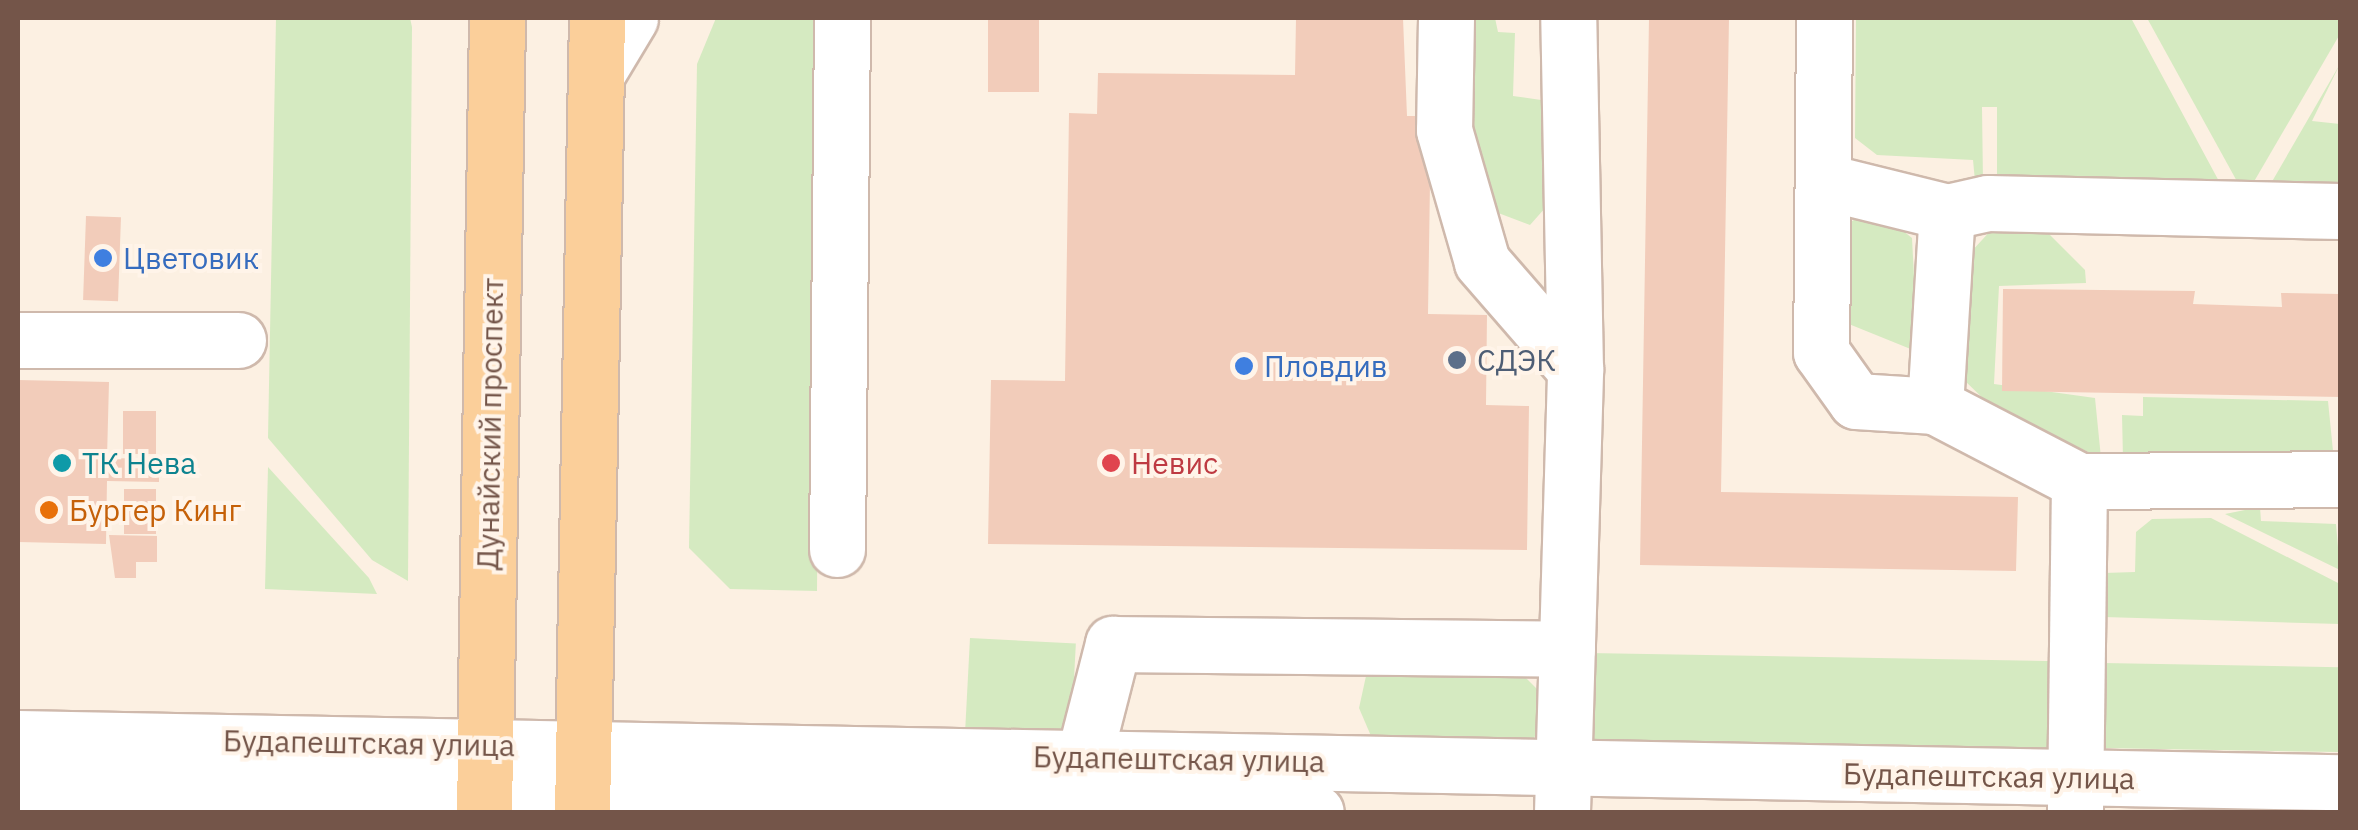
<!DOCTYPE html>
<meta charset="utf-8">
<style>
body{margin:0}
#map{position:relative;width:2358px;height:830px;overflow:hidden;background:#fcf0e2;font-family:"IBM Plex Sans",sans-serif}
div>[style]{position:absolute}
.green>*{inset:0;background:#d5eac1;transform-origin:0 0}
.building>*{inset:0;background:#f2ccba;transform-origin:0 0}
.roads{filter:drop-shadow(2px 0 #cfb9ac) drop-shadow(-2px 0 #cfb9ac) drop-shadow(0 2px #cfb9ac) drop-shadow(0 -2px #cfb9ac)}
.minor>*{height:55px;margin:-27.5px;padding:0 27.5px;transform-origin:27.5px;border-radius:27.5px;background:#fff}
.major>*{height:55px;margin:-27.5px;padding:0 27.5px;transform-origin:27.5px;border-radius:27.5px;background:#fbcf9a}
.dots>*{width:28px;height:28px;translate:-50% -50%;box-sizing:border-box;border:5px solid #fff4e9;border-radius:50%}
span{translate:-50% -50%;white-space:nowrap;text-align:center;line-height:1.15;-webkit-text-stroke:8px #fff4e9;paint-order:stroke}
.shop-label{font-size:30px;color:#366cbe}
.left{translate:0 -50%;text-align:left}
.service-label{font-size:30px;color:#4e5e75}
.street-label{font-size:30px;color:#745549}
.culture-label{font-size:30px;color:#0d838f}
.health-label{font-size:30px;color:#be3a42}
.food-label{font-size:30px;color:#c56008}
.frame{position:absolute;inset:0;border:20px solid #745549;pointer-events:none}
</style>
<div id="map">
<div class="green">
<div style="clip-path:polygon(276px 18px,410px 18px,412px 27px,408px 581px,372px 560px,268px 438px)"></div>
<div style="clip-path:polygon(716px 18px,822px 18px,817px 591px,730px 589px,689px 548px,697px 64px)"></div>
<div style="clip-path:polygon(1468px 18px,1495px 18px,1498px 32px,1515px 33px,1513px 96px,1548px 101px,1546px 207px,1530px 225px,1493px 211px,1471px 132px)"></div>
<div style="clip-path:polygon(1856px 18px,2131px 18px,2221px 185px,1997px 180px,1997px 107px,1982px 107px,1983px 182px,1975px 181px,1973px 160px,1877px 155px,1855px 138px)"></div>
<div style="clip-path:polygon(2147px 18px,2340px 18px,2340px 34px,2252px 185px,2239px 185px)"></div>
<div style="clip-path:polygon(2340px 64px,2312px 121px,2340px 124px,2340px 187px,2270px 185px)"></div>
<div style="clip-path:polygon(1857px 218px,1892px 222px,1912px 238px,1918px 352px,1834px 318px,1843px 227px)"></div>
<div style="clip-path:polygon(2036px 221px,2085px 270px,2086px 283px,1999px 286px,1994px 384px,2095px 398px,2101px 458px,1991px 406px,1964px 380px,1970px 253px,1994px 227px)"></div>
<div style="clip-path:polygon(2143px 397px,2328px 401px,2334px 461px,2123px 459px,2122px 415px,2143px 416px)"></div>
<div style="clip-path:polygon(268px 467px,369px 578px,377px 594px,265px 589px)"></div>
<div style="clip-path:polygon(2260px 507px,2261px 521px,2336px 524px,2340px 570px,2225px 514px)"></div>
<div style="clip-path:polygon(2211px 518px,2340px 584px,2340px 624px,2104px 617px,2104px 573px,2135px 572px,2136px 532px,2152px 519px)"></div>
<div style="left:970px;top:638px;width:106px;height:89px;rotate:3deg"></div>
<div style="left:1588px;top:653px;width:472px;height:88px;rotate:1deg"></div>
<div style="left:2103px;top:663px;width:237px;height:85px;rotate:1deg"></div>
<div style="clip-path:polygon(1368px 667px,1524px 676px,1541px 693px,1541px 728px,1533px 739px,1371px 736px,1359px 708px)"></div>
</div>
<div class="building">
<div style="left:988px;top:18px;width:51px;height:74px"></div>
<div style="clip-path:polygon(1296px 18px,1403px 18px,1407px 116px,1431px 116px,1428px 314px,1487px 315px,1486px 405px,1529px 406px,1527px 550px,988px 544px,991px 380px,1065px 381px,1069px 113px,1097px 114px,1098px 73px,1295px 75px)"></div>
<div style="clip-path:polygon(1649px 18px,1729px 18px,1721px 492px,2018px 497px,2016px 571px,1640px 565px)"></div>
<div style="left:86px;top:216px;width:35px;height:84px;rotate:2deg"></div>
<div style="clip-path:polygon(2003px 289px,2195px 291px,2193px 304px,2282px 307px,2281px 293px,2340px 294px,2340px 397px,2002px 391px)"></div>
<div style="clip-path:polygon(18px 380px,109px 382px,107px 458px,159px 459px,159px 482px,107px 481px,106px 544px,18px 542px)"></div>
<div style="left:123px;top:411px;width:33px;height:43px"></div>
<div style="left:124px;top:489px;width:32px;height:45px"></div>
<div style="clip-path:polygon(109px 535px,157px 536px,157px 562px,136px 562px,136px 578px,115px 578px)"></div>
</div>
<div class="roads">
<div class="minor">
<div style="left:1446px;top:18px;width:112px;rotate:91deg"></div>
<div style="left:1444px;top:130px;width:137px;rotate:73.9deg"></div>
<div style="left:1482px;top:262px;width:142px;rotate:49deg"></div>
<div style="left:1824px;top:18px;width:334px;rotate:90.5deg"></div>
<div style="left:1821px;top:352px;width:60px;rotate:54.5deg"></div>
<div style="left:1856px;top:401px;width:79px;rotate:3.6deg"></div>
<div style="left:1935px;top:406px;width:162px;rotate:27.5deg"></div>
<div style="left:2079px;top:481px;width:331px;rotate:90.7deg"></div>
<div style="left:597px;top:73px;width:64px;rotate:-59deg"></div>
<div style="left:1826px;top:182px;width:125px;rotate:13.9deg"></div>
<div style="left:1947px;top:212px;width:42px;rotate:-12.4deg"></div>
<div style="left:1988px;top:203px;width:352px;rotate:1.3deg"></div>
<div style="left:18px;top:340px;width:220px"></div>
<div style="left:1935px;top:406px;width:194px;rotate:-86.5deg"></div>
<div style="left:2079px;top:481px;width:261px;rotate:-0.4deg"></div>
<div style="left:837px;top:549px;width:531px;rotate:-89.46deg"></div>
<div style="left:18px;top:738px;width:2322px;rotate:1.09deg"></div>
<div style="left:18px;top:789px;width:1298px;rotate:1.02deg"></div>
<div style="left:1085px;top:793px;width:36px;rotate:-92deg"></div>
<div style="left:1084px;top:757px;width:117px;rotate:-75.6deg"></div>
<div style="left:1113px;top:644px;width:454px;rotate:0.6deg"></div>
<div style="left:1562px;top:812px;width:443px;rotate:-88.3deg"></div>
<div style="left:1575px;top:369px;width:351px;rotate:-91.1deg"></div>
</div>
<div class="major">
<div style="left:484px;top:812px;width:794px;rotate:-89.06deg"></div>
<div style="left:582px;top:812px;width:794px;rotate:-88.92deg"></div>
</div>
</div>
<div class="dots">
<div style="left:103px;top:258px;background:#3f7fe0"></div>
<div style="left:1457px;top:360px;background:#5c6f8a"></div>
<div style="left:1244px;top:366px;background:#3f7fe0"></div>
<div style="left:62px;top:463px;background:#0f9aa8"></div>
<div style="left:1111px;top:463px;background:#e0444e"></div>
<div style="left:49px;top:510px;background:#e8710a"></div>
</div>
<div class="shop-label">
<span class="left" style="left:123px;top:258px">Цветовик</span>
<span class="left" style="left:1264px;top:366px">Пловдив</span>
</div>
<div class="service-label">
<span class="left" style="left:1477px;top:360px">СДЭК</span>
</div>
<div class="street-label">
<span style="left:490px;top:424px;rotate:-89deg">Дунайский проспект</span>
<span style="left:369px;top:743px;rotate:1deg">Будапештская улица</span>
<span style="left:1179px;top:759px;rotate:1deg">Будапештская улица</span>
<span style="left:1989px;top:776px;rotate:1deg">Будапештская улица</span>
</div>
<div class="culture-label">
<span class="left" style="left:82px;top:463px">ТК Нева</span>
</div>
<div class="health-label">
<span class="left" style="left:1131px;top:463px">Невис</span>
</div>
<div class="food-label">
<span class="left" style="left:69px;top:510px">Бургер Кинг</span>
</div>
<div class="frame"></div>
</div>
